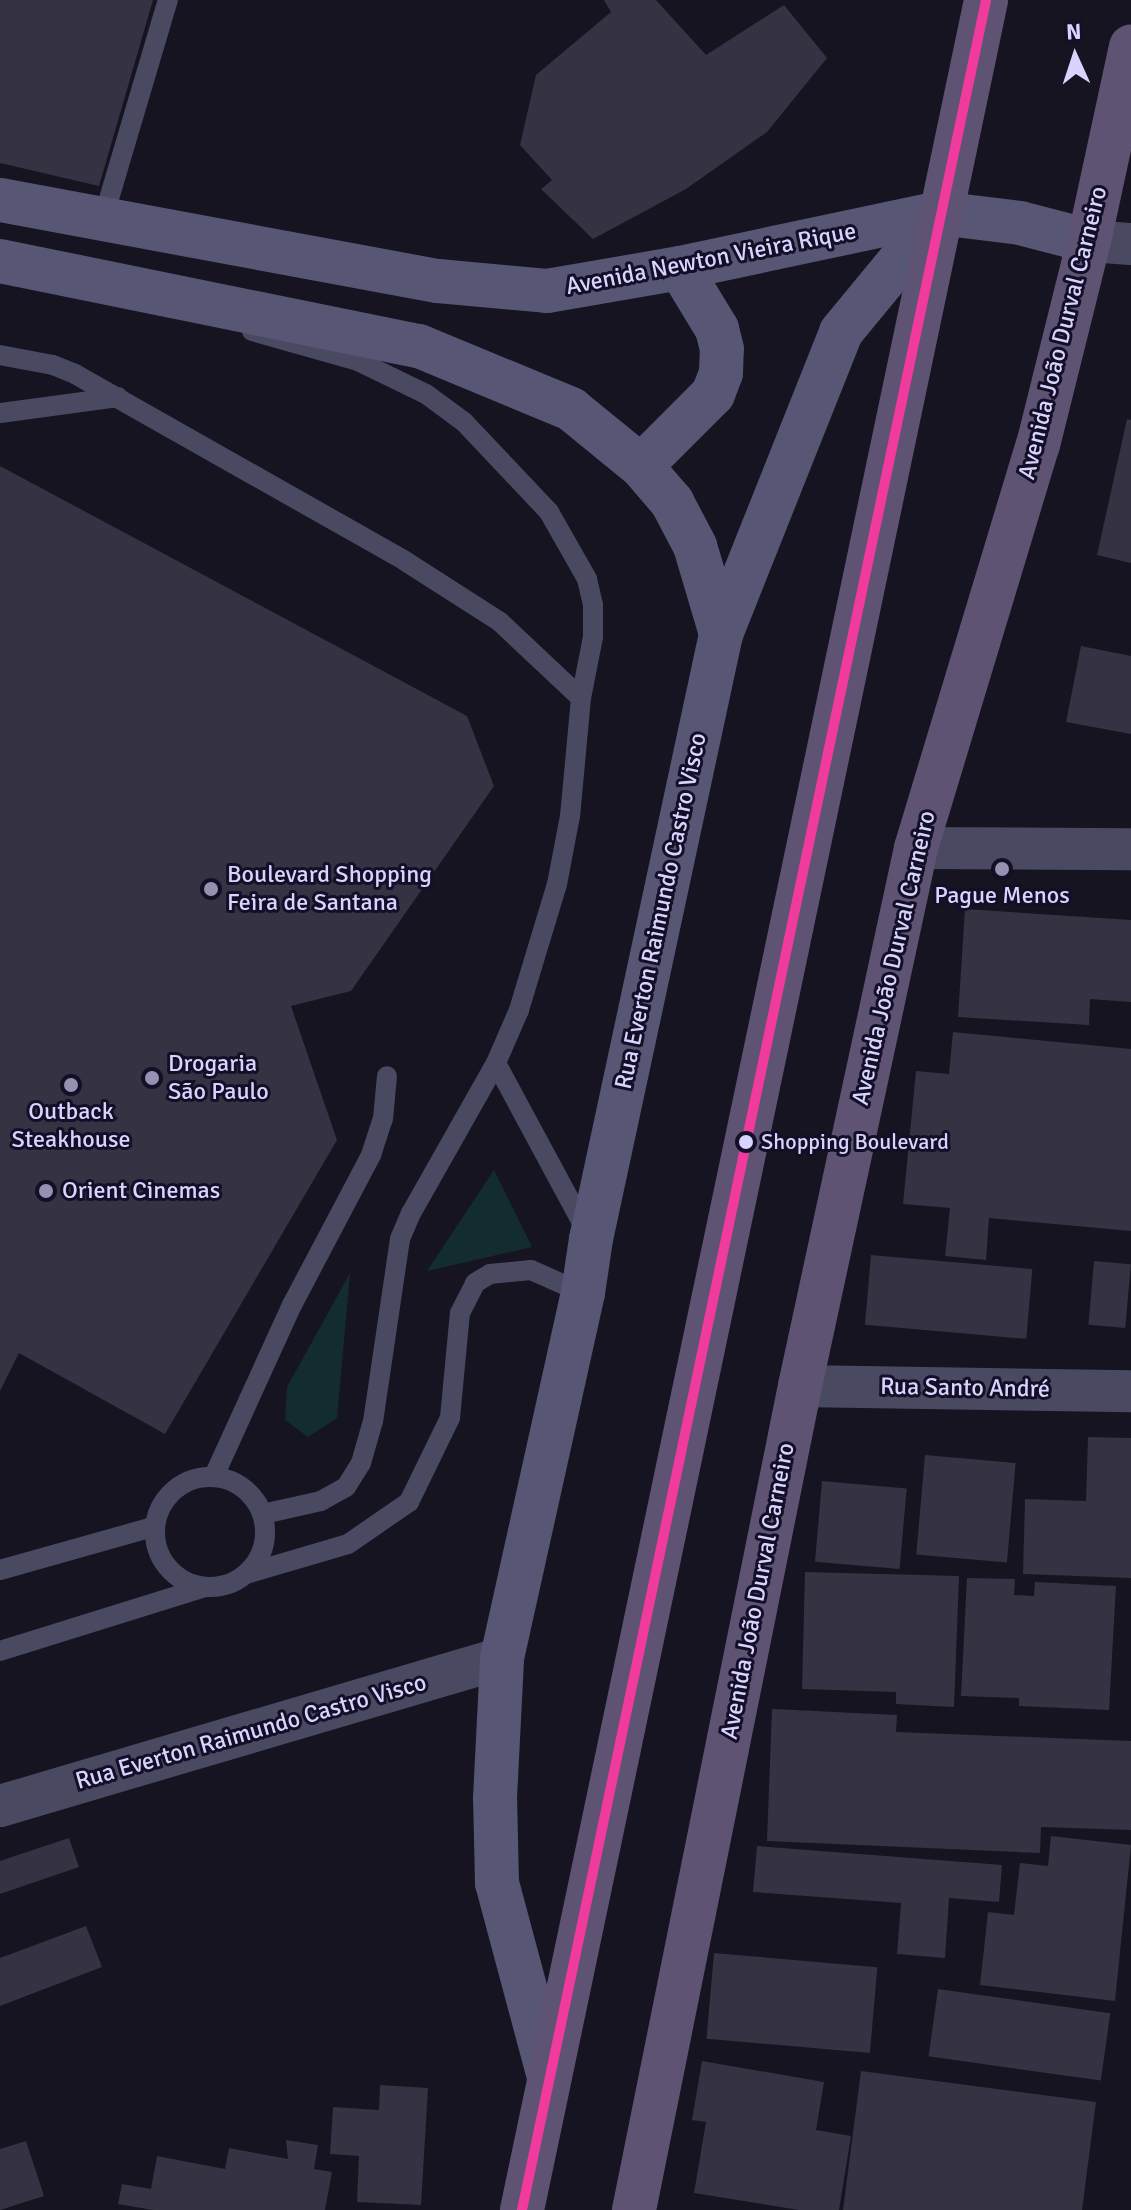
<!DOCTYPE html>
<meta charset="utf-8">
<style>
body{margin:0}
#map{position:relative;width:1131px;height:2210px;overflow:hidden;background:#161421;font-family:Signika,sans-serif}
div>[style]{position:absolute}
.green>*{inset:0;background:#132c2d}
.building>*{inset:0;background:#343243;transform-origin:0 0}
.lane>*{height:20px;margin:-10px;padding:0 10px;transform-origin:10px;border-radius:10px;background:#4a4962}
.lane>.ring{margin:-10px;padding:0;box-sizing:content-box;background:none;border:20px solid #4a4962;border-radius:50%}
.street>*{height:42px;margin:-21px;padding:0 21px;transform-origin:21px;border-radius:21px;background:#4a4962}
.secondary>*{height:44px;margin:-22px;padding:0 22px;transform-origin:22px;border-radius:22px;background:#575674}
.primary>*{height:44px;margin:-22px;padding:0 22px;transform-origin:22px;border-radius:22px;background:#5e5373}
.bus-1>*{height:10px;margin:-5px;padding:0 5px;transform-origin:5px;border-radius:5px;background:#f13a9d}
.dots>*{width:22px;height:22px;translate:-50% -50%;box-sizing:border-box;border:4px solid #130f26;border-radius:50%}
span{translate:-50% -50%;white-space:nowrap;text-align:center;line-height:1.15;-webkit-text-stroke:6px #130f26;paint-order:stroke}
.bus-label{font-size:22px;color:#d9d4ff}
.left{translate:0 -50%;text-align:left}
.street-label{font-size:24px;color:#d9d4ff}
.poi-label{font-size:24px;color:#d9d4ff}
.north{position:absolute;left:1035px;top:16px;width:80px;height:80px;-webkit-text-stroke:6px #130f26;paint-order:stroke;rotate:357deg;font-size:22px;font-weight:700;line-height:32px;text-align:center;color:#d9d4ff}
.north::after{content:'';display:block;margin:auto;width:28px;height:36px;background:#d9d4ff;clip-path:polygon(50% 0,100% 100%,50% 72%,0 100%)}
</style>
<div id="map">
<div class="green">
<div style="clip-path:polygon(494px 1170px,532px 1247px,427px 1271px)"></div>
<div style="clip-path:polygon(350px 1273px,337px 1418px,308px 1437px,285px 1420px,287px 1387px)"></div>
</div>
<div class="building">
<div style="clip-path:polygon(0 0,153px 0,99px 186px,0 163px)"></div>
<div style="clip-path:polygon(604px 0,656px 0,706px 55px,784px 5px,827px 58px,767px 132px,686px 189px,593px 239px,541px 189px,552px 180px,520px 145px,536px 75px,611px 12px)"></div>
<div style="clip-path:polygon(1127px 419px,1131px 420px,1131px 563px,1097px 555px)"></div>
<div style="clip-path:polygon(0 466px,467px 716px,494px 786px,351px 991px,291px 1006px,337px 1140px,165px 1434px,19px 1353px,0 1391px)"></div>
<div style="clip-path:polygon(1081px 646px,1131px 656px,1131px 734px,1066px 722px)"></div>
<div style="clip-path:polygon(965px 909px,1131px 920px,1131px 1002px,1090px 999px,1089px 1025px,958px 1017px)"></div>
<div style="clip-path:polygon(953px 1032px,1131px 1049px,1131px 1231px,989px 1218px,986px 1260px,945px 1256px,950px 1208px,903px 1204px,916px 1071px,949px 1074px)"></div>
<div style="left:871px;top:1255px;width:162px;height:70px;rotate:5deg"></div>
<div style="left:1094px;top:1261px;width:37px;height:64px;rotate:5deg"></div>
<div style="clip-path:polygon(1088px 1437px,1131px 1438px,1131px 1578px,1023px 1574px,1025px 1499px,1086px 1501px)"></div>
<div style="left:925px;top:1455px;width:91px;height:100px;rotate:5deg"></div>
<div style="left:822px;top:1481px;width:85px;height:81px;rotate:5deg"></div>
<div style="clip-path:polygon(805px 1572px,959px 1576px,954px 1707px,896px 1704px,896px 1692px,802px 1689px)"></div>
<div style="clip-path:polygon(967px 1578px,1015px 1579px,1014px 1595px,1034px 1596px,1035px 1582px,1116px 1586px,1109px 1710px,1019px 1706px,1019px 1698px,961px 1696px)"></div>
<div style="clip-path:polygon(772px 1709px,897px 1715px,896px 1732px,1131px 1741px,1131px 1830px,1041px 1827px,1040px 1853px,767px 1841px)"></div>
<div style="clip-path:polygon(1051px 1836px,1131px 1845px,1115px 2001px,980px 1985px,988px 1912px,1014px 1915px,1020px 1863px,1048px 1866px)"></div>
<div style="clip-path:polygon(69px 1838px,79px 1867px,0 1894px,0 1861px)"></div>
<div style="clip-path:polygon(757px 1846px,1002px 1865px,999px 1902px,949px 1898px,945px 1958px,897px 1954px,901px 1903px,753px 1892px)"></div>
<div style="clip-path:polygon(86px 1926px,102px 1967px,0 2006px,0 1958px)"></div>
<div style="left:714px;top:1953px;width:164px;height:86px;rotate:5deg"></div>
<div style="left:938px;top:1989px;width:174px;height:68px;rotate:8deg"></div>
<div style="clip-path:polygon(702px 2061px,824px 2082px,816px 2130px,851px 2136px,839px 2210px,799px 2210px,694px 2193px,706px 2122px,692px 2120px)"></div>
<div style="clip-path:polygon(861px 2071px,1096px 2102px,1082px 2210px,843px 2210px)"></div>
<div style="clip-path:polygon(380px 2085px,428px 2088px,421px 2205px,357px 2202px,359px 2156px,330px 2154px,333px 2107px,379px 2110px)"></div>
<div style="clip-path:polygon(286px 2140px,318px 2145px,314px 2169px,332px 2172px,325px 2210px,153px 2210px,118px 2204px,122px 2184px,151px 2189px,157px 2156px,225px 2169px,229px 2148px,288px 2159px)"></div>
<div style="clip-path:polygon(26px 2141px,44px 2196px,0 2210px,0 2149px)"></div>
</div>
<div class="lane">
<div style="left:103px;top:219px;width:228px;rotate:-73.5deg"></div>
<div style="left:252px;top:331px;width:110px;rotate:15.8deg"></div>
<div style="left:358px;top:361px;width:76px;rotate:25.9deg"></div>
<div style="left:426px;top:394px;width:47px;rotate:36.4deg"></div>
<div style="left:464px;top:422px;width:124px;rotate:46.6deg"></div>
<div style="left:549px;top:512px;width:77px;rotate:60.4deg"></div>
<div style="left:587px;top:579px;width:27px;rotate:77deg"></div>
<div style="left:593px;top:605px;width:32px;rotate:90deg"></div>
<div style="left:593px;top:637px;width:62px;rotate:101.1deg"></div>
<div style="left:581px;top:698px;width:119px;rotate:95.3deg"></div>
<div style="left:570px;top:816px;width:69px;rotate:100.8deg"></div>
<div style="left:557px;top:884px;width:132px;rotate:106.8deg"></div>
<div style="left:519px;top:1010px;width:58px;rotate:113.5deg"></div>
<div style="left:496px;top:1063px;width:172px;rotate:119.5deg"></div>
<div style="left:411px;top:1213px;width:28px;rotate:113deg"></div>
<div style="left:400px;top:1239px;width:184px;rotate:98.4deg"></div>
<div style="left:373px;top:1421px;width:44px;rotate:105.9deg"></div>
<div style="left:361px;top:1463px;width:28px;rotate:122deg"></div>
<div style="left:346px;top:1487px;width:29px;rotate:151deg"></div>
<div style="left:321px;top:1501px;width:59px;rotate:167.4deg"></div>
<div style="left:0;top:355px;width:54px;rotate:10.7deg"></div>
<div style="left:53px;top:365px;width:24px;rotate:22deg"></div>
<div style="left:75px;top:374px;width:379px;rotate:29.5deg"></div>
<div style="left:405px;top:561px;width:112px;rotate:32.6deg"></div>
<div style="left:499px;top:621px;width:112px;rotate:43.2deg"></div>
<div style="left:0;top:413px;width:119px;rotate:-7.7deg"></div>
<div style="left:496px;top:1063px;width:192px;rotate:61.7deg"></div>
<div style="left:214px;top:1476px;width:188px;rotate:-65.5deg"></div>
<div style="left:292px;top:1305px;width:170px;rotate:-62.2deg"></div>
<div style="left:371px;top:1155px;width:38px;rotate:-72deg"></div>
<div style="left:383px;top:1119px;width:43px;rotate:-84.7deg"></div>
<div class="ring" style="left:155px;top:1477px;width:90px;height:90px"></div>
<div style="left:0;top:1570px;width:159px;rotate:-15.7deg"></div>
<div style="left:246px;top:1574px;width:106px;rotate:-16.4deg"></div>
<div style="left:348px;top:1544px;width:74px;rotate:-34.5deg"></div>
<div style="left:409px;top:1502px;width:93px;rotate:-64deg"></div>
<div style="left:450px;top:1418px;width:105px;rotate:-84.6deg"></div>
<div style="left:460px;top:1313px;width:34px;rotate:-63deg"></div>
<div style="left:475px;top:1283px;width:17px;rotate:-31deg"></div>
<div style="left:490px;top:1274px;width:41px;rotate:-5.6deg"></div>
<div style="left:531px;top:1270px;width:57px;rotate:23.9deg"></div>
<div style="left:0;top:1651px;width:215px;rotate:-17.3deg"></div>
</div>
<div class="street">
<div style="left:1089px;top:241px;width:42px;rotate:4.1deg"></div>
<div style="left:916px;top:848px;width:215px;rotate:0.3deg"></div>
<div style="left:800px;top:1386px;width:331px;rotate:0.9deg"></div>
<div style="left:0;top:1806px;width:523px;rotate:-16.43deg"></div>
</div>
<div class="secondary">
<div style="left:0;top:200px;width:445px;rotate:10.5deg"></div>
<div style="left:438px;top:281px;width:109px;rotate:5.2deg"></div>
<div style="left:547px;top:291px;width:135px;rotate:-9.8deg"></div>
<div style="left:680px;top:268px;width:265px;rotate:-12deg"></div>
<div style="left:939px;top:213px;width:82px;rotate:7deg"></div>
<div style="left:1020px;top:223px;width:71px;rotate:14.6deg"></div>
<div style="left:0;top:261px;width:428px;rotate:11.5deg"></div>
<div style="left:419px;top:346px;width:165px;rotate:22.5deg"></div>
<div style="left:571px;top:409px;width:90px;rotate:39.2deg"></div>
<div style="left:641px;top:466px;width:48px;rotate:49.3deg"></div>
<div style="left:672px;top:502px;width:50px;rotate:62.4deg"></div>
<div style="left:695px;top:546px;width:92px;rotate:73.5deg"></div>
<div style="left:641px;top:466px;width:102px;rotate:-45deg"></div>
<div style="left:713px;top:394px;width:22px;rotate:-69deg"></div>
<div style="left:721px;top:373px;width:24px;rotate:-88deg"></div>
<div style="left:722px;top:349px;width:21px;rotate:-104deg"></div>
<div style="left:717px;top:329px;width:71px;rotate:-121.2deg"></div>
<div style="left:549px;top:2077px;width:201px;rotate:-105deg"></div>
<div style="left:497px;top:1883px;width:85px;rotate:-91.3deg"></div>
<div style="left:495px;top:1798px;width:140px;rotate:-87.1deg"></div>
<div style="left:502px;top:1658px;width:374px;rotate:-77.5deg"></div>
<div style="left:583px;top:1293px;width:55px;rotate:-81.6deg"></div>
<div style="left:591px;top:1239px;width:619px;rotate:-77.87deg"></div>
<div style="left:721px;top:634px;width:325px;rotate:-68.3deg"></div>
<div style="left:841px;top:332px;width:154px;rotate:-50.5deg"></div>
</div>
<div class="primary">
<div style="left:522px;top:2210px;width:2258px;rotate:-78.14deg"></div>
<div style="left:634px;top:2210px;width:841px;rotate:-78.61deg"></div>
<div style="left:800px;top:1386px;width:550px;rotate:-77.83deg"></div>
<div style="left:916px;top:848px;width:421px;rotate:-73.2deg"></div>
<div style="left:1038px;top:445px;width:210px;rotate:-76deg"></div>
<div style="left:1089px;top:241px;width:199px;rotate:-77.8deg"></div>
</div>
<div class="bus-1">
<div style="left:522px;top:2210px;width:2258px;rotate:-78.14deg"></div>
</div>
<div class="dots">
<div style="left:1002px;top:869px;background:#9591b1"></div>
<div style="left:211px;top:889px;background:#9591b1"></div>
<div style="left:152px;top:1078px;background:#9591b1"></div>
<div style="left:71px;top:1085px;background:#9591b1"></div>
<div style="left:746px;top:1142px;background:#d9d4ff"></div>
<div style="left:46px;top:1191px;background:#9591b1"></div>
</div>
<div class="bus-label">
<span class="left" style="left:761px;top:1142px">Shopping Boulevard</span>
</div>
<div class="street-label">
<span style="left:711px;top:259px;rotate:-11deg">Avenida Newton Vieira Rique</span>
<span style="left:1063px;top:333px;rotate:-76deg">Avenida João Durval Carneiro</span>
<span style="left:661px;top:911px;rotate:-78deg">Rua Everton Raimundo Castro Visco</span>
<span style="left:894px;top:958px;rotate:-77deg">Avenida João Durval Carneiro</span>
<span style="left:965px;top:1388px;rotate:1deg">Rua Santo André</span>
<span style="left:758px;top:1591px;rotate:-79deg">Avenida João Durval Carneiro</span>
<span style="left:251px;top:1732px;rotate:-16deg">Rua Everton Raimundo Castro Visco</span>
</div>
<div class="poi-label">
<span class="left" style="left:227px;top:889px">Boulevard Shopping<br>Feira de Santana</span>
<span style="left:1002px;top:896px">Pague Menos</span>
<span class="left" style="left:168px;top:1078px">Drogaria<br>São Paulo</span>
<span style="left:71px;top:1126px">Outback<br>Steakhouse</span>
<span class="left" style="left:62px;top:1191px">Orient Cinemas</span>
</div>
<div class="north">N</div>
</div>
